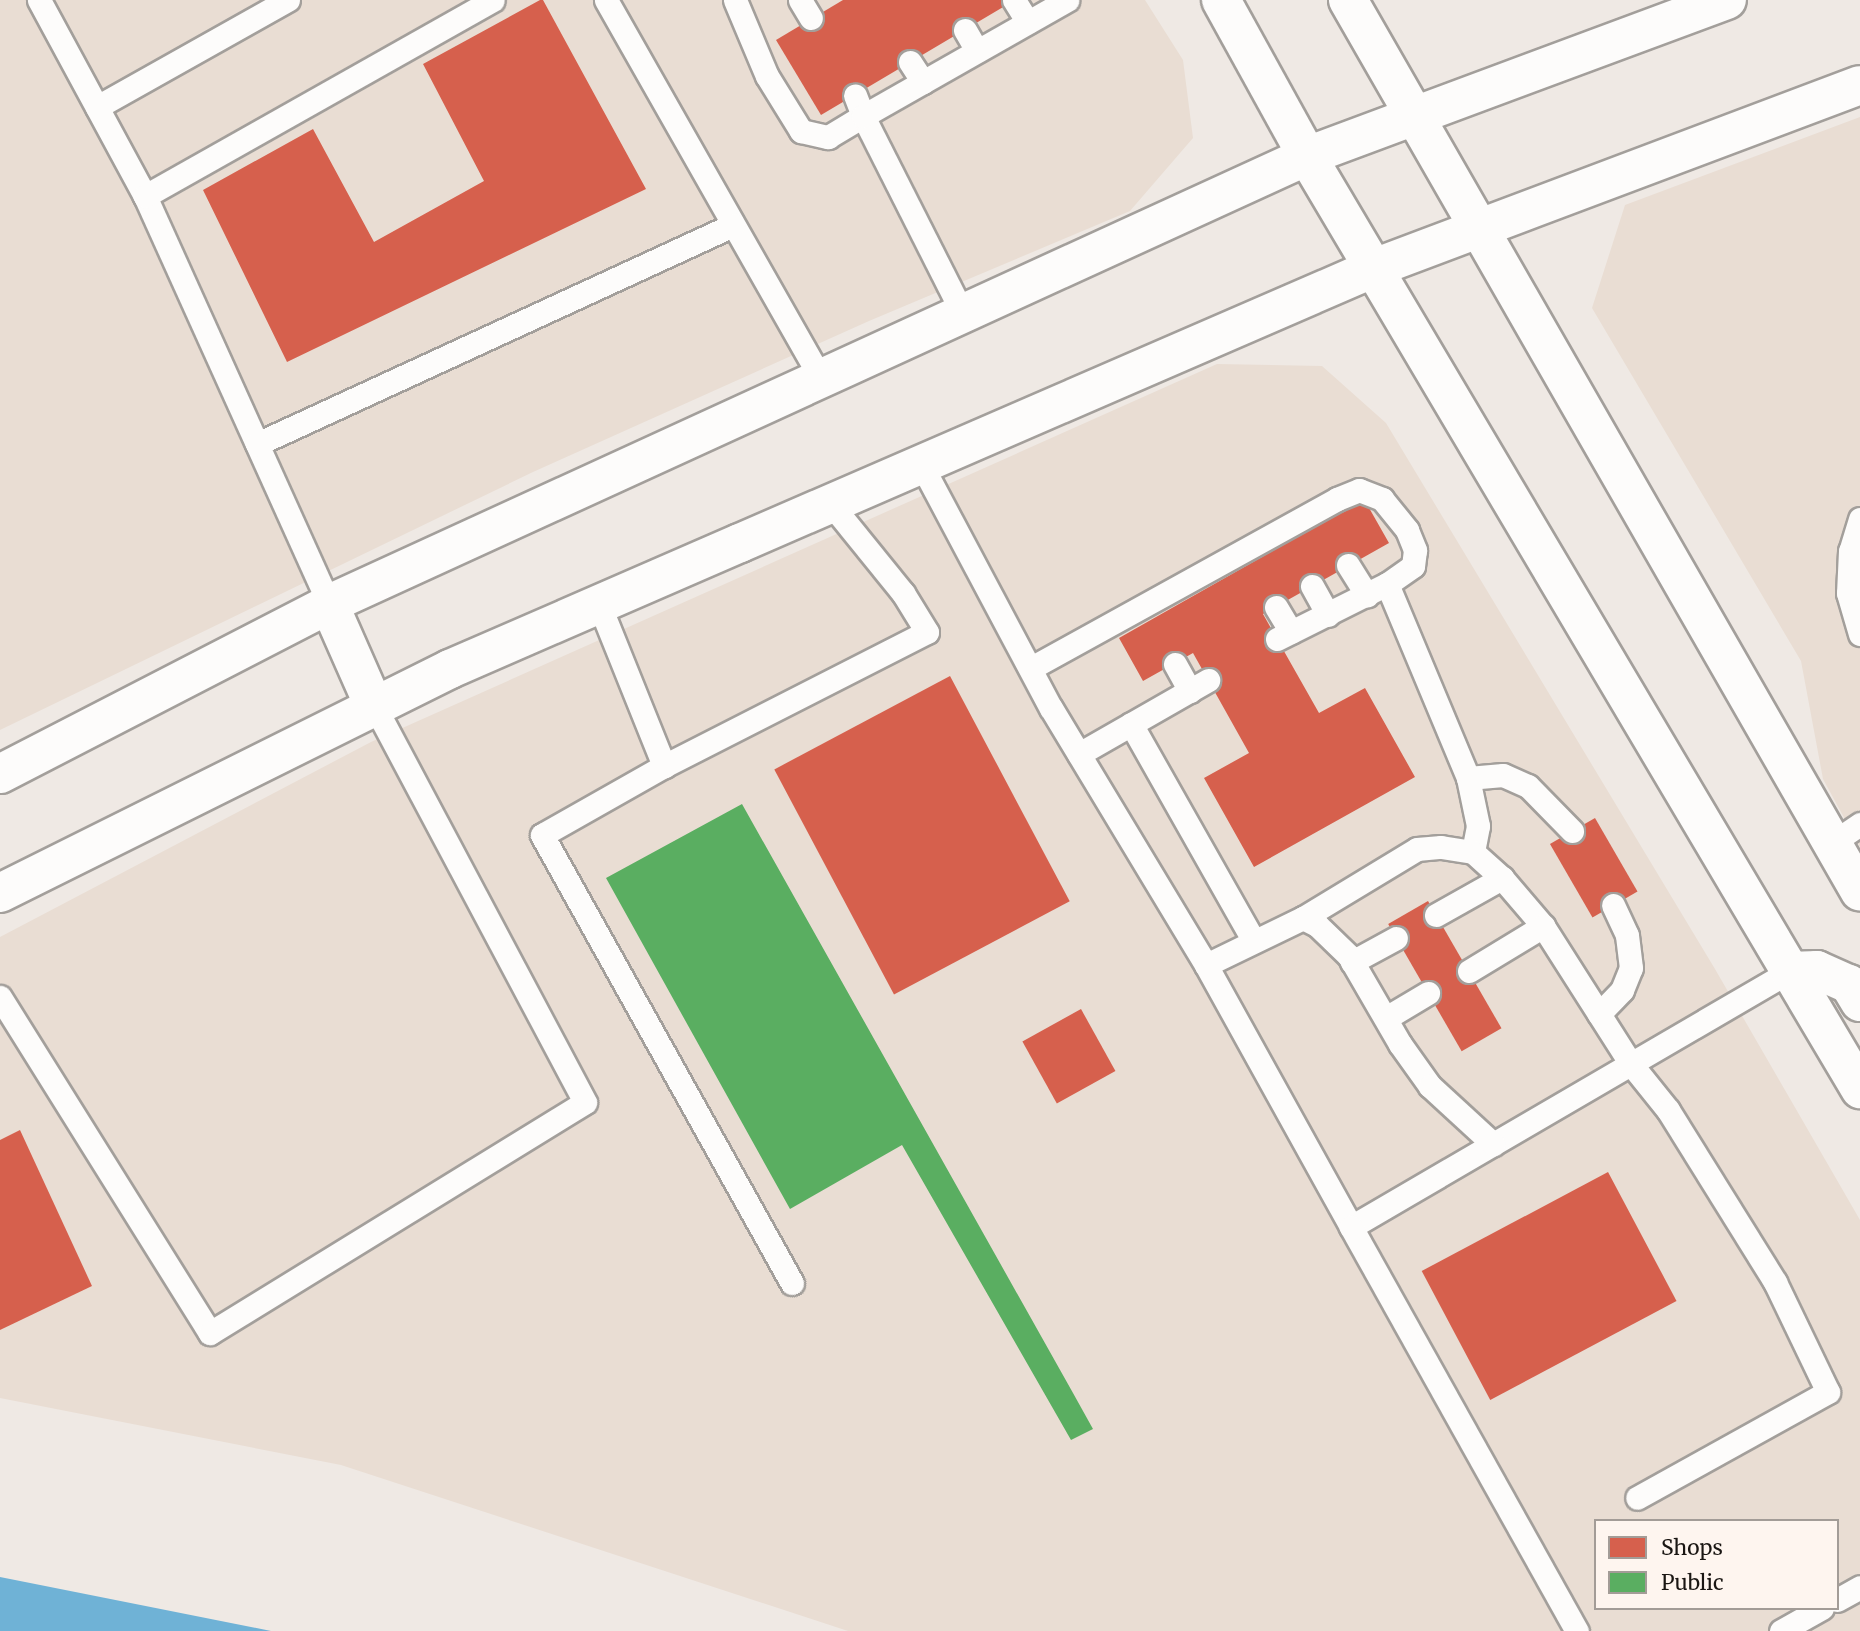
<!DOCTYPE html>
<style>
body{margin:0}
#map{position:relative;width:1860px;height:1631px;overflow:hidden;background:#efe9e4;font-family:Merriweather,serif}
div>[style]{position:absolute}
.built>*{inset:0;background:#e9ddd3}
.water>*{inset:0;background:#6fb2d6}
.shops>*{inset:0;background:#d6604d;transform-origin:0 0}
.public>*{inset:0;background:#5aae61}
.roads{filter:drop-shadow(2px 0 #a39f9b) drop-shadow(-2px 0 #a39f9b) drop-shadow(0 2px #a39f9b) drop-shadow(0 -2px #a39f9b)}
.service>*{height:23px;margin:-11.5px;padding:0 11.5px;transform-origin:11.5px;border-radius:11.5px;background:#fdfcfb}
.minor>*{height:38px;margin:-19px;padding:0 19px;transform-origin:19px;border-radius:19px;background:#fdfcfb}
.primary>*{height:38px;margin:-19px;padding:0 19px;transform-origin:19px;border-radius:19px;background:#fdfcfb}
span{translate:-50% -50%;white-space:nowrap;text-align:center;line-height:1.15;-webkit-text-stroke:7px #fef5ef;paint-order:stroke}
.legend{position:absolute;left:1594px;top:1519px;width:245px;height:91px;box-sizing:border-box;background:#fef5ef;border:2px solid #a39c97;margin:0;padding:9px 12px;list-style:none;font-size:21px;color:#1a1613}
.legend li{display:flex;align-items:center;gap:14px;height:35px}
.legend b{width:35px;border:2px solid #a39c97}
</style>
<div id="map">
<div class="built">
<div style="clip-path:polygon(0 0,1145px 0,1183px 60px,1193px 138px,1130px 211px,869px 321px,533px 472px,0 730px)"></div>
<div style="clip-path:polygon(1860px 117px,1860px 847px,1823px 779px,1801px 661px,1592px 308px,1625px 205px)"></div>
<div style="clip-path:polygon(evenodd,1217px 364px,1322px 366px,1386px 423px,1715px 969px,1860px 1220px,1860px 1631px,848px 1631px,341px 1465px,0 1398px,0 937px,371px 742px,1217px 364px,1596px 1521px,1837px 1521px,1837px 1608px,1596px 1608px,1596px 1521px)"></div>
</div>
<div class="water">
<div style="clip-path:polygon(0 1577px,271px 1631px,0 1631px)"></div>
</div>
<div class="shops">
<div style="clip-path:polygon(540px 0,543px 0,646px 189px,287px 362px,203px 190px,313px 129px,374px 242px,484px 181px,423px 64px)"></div>
<div style="clip-path:polygon(843px 0,1015px 0,821px 115px,776px 40px)"></div>
<div style="clip-path:polygon(1364px 499px,1389px 543px,1263px 614px,1319px 713px,1365px 688px,1415px 777px,1254px 867px,1204px 778px,1249px 753px,1193px 653px,1143px 681px,1119px 638px)"></div>
<div style="left:950px;top:676px;width:255px;height:199px;rotate:62deg"></div>
<div style="left:1595px;top:818px;width:85px;height:52px;rotate:60deg"></div>
<div style="left:1428px;top:901px;width:147px;height:46px;rotate:60deg"></div>
<div style="left:1081px;top:1009px;width:71px;height:67px;rotate:61deg"></div>
<div style="clip-path:polygon(20px 1130px,92px 1286px,0 1330px,0 1140px)"></div>
<div style="left:1608px;top:1172px;width:146px;height:211px;rotate:62deg"></div>
</div>
<div class="public">
<div style="clip-path:polygon(742px 804px,1073px 1393px,1093px 1429px,1071px 1440px,902px 1145px,790px 1209px,606px 878px)"></div>
</div>
<div class="roads">
<div class="service">
<div style="left:39px;top:0;width:223px;rotate:61.6deg"></div>
<div style="left:145px;top:196px;width:448px;rotate:65.7deg"></div>
<div style="left:606px;top:0;width:436px;rotate:60.4deg"></div>
<div style="left:735px;top:0;width:82px;rotate:67.2deg"></div>
<div style="left:767px;top:76px;width:65px;rotate:58.3deg"></div>
<div style="left:801px;top:131px;width:28px;rotate:13deg"></div>
<div style="left:828px;top:137px;width:41px;rotate:-31deg"></div>
<div style="left:863px;top:116px;width:22px;rotate:-111deg"></div>
<div style="left:800px;top:0;width:21px;rotate:59deg"></div>
<div style="left:1014px;top:0;width:26px;rotate:58deg"></div>
<div style="left:965px;top:30px;width:24px;rotate:60deg"></div>
<div style="left:910px;top:62px;width:24px;rotate:57deg"></div>
<div style="left:97px;top:107px;width:219px;rotate:-29.3deg"></div>
<div style="left:145px;top:196px;width:399px;rotate:-29.4deg"></div>
<div style="left:963px;top:314px;width:222px;rotate:-116.8deg"></div>
<div style="left:863px;top:116px;width:235px;rotate:-29.6deg"></div>
<div style="left:257px;top:444px;width:524px;rotate:-24.71deg"></div>
<div style="left:921px;top:464px;width:276px;rotate:62deg"></div>
<div style="left:1051px;top:708px;width:300px;rotate:58.9deg"></div>
<div style="left:1206px;top:965px;width:299px;rotate:61deg"></div>
<div style="left:1351px;top:1227px;width:508px;rotate:-30.25deg"></div>
<div style="left:1860px;top:519px;width:34px;rotate:107deg"></div>
<div style="left:1850px;top:551px;width:42px;rotate:92.7deg"></div>
<div style="left:1848px;top:593px;width:43px;rotate:73.7deg"></div>
<div style="left:1348px;top:565px;width:36px;rotate:58deg"></div>
<div style="left:1312px;top:586px;width:33px;rotate:61deg"></div>
<div style="left:599px;top:604px;width:175px;rotate:68.1deg"></div>
<div style="left:664px;top:766px;width:140px;rotate:150.5deg"></div>
<div style="left:542px;top:835px;width:513px;rotate:60.84deg"></div>
<div style="left:1276px;top:607px;width:29px;rotate:59deg"></div>
<div style="left:1277px;top:639px;width:123px;rotate:-26.6deg"></div>
<div style="left:1175px;top:664px;width:31px;rotate:61deg"></div>
<div style="left:1031px;top:668px;width:350px;rotate:-28.9deg"></div>
<div style="left:1337px;top:499px;width:24px;rotate:-22deg"></div>
<div style="left:1359px;top:490px;width:25px;rotate:21deg"></div>
<div style="left:1382px;top:499px;width:40px;rotate:51deg"></div>
<div style="left:1407px;top:530px;width:22px;rotate:68deg"></div>
<div style="left:1415px;top:550px;width:16px;rotate:97deg"></div>
<div style="left:1413px;top:566px;width:32px;rotate:145deg"></div>
<div style="left:1387px;top:584px;width:210px;rotate:67.3deg"></div>
<div style="left:1468px;top:778px;width:49px;rotate:78.2deg"></div>
<div style="left:1478px;top:826px;width:26px;rotate:101deg"></div>
<div style="left:1131px;top:724px;width:249px;rotate:60.5deg"></div>
<div style="left:1079px;top:754px;width:149px;rotate:-29.8deg"></div>
<div style="left:664px;top:766px;width:295px;rotate:-27deg"></div>
<div style="left:927px;top:632px;width:46px;rotate:-121.6deg"></div>
<div style="left:903px;top:593px;width:114px;rotate:-129deg"></div>
<div style="left:1468px;top:778px;width:35px;rotate:-5deg"></div>
<div style="left:1503px;top:775px;width:27px;rotate:24deg"></div>
<div style="left:1528px;top:786px;width:63px;rotate:45.6deg"></div>
<div style="left:1832px;top:843px;width:34px;rotate:-34deg"></div>
<div style="left:1436px;top:915px;width:76px;rotate:-29.3deg"></div>
<div style="left:1303px;top:918px;width:133px;rotate:-31.2deg"></div>
<div style="left:1417px;top:849px;width:24px;rotate:-5deg"></div>
<div style="left:1441px;top:847px;width:32px;rotate:9deg"></div>
<div style="left:1473px;top:852px;width:39px;rotate:42deg"></div>
<div style="left:1502px;top:878px;width:63px;rotate:49.5deg"></div>
<div style="left:1543px;top:926px;width:164px;rotate:57.5deg"></div>
<div style="left:1631px;top:1064px;width:59px;rotate:51.2deg"></div>
<div style="left:1668px;top:1110px;width:203px;rotate:58.1deg"></div>
<div style="left:1775px;top:1282px;width:122px;rotate:64.3deg"></div>
<div style="left:1828px;top:1392px;width:218px;rotate:151deg"></div>
<div style="left:1352px;top:962px;width:50px;rotate:-28.6deg"></div>
<div style="left:1206px;top:965px;width:108px;rotate:-25.9deg"></div>
<div style="left:1303px;top:918px;width:16px;rotate:27deg"></div>
<div style="left:1317px;top:925px;width:45px;rotate:44.1deg"></div>
<div style="left:1349px;top:956px;width:102px;rotate:59.9deg"></div>
<div style="left:1400px;top:1044px;width:52px;rotate:54.5deg"></div>
<div style="left:1430px;top:1086px;width:86px;rotate:42.6deg"></div>
<div style="left:1469px;top:971px;width:87px;rotate:-31.3deg"></div>
<div style="left:0;top:997px;width:396px;rotate:58deg"></div>
<div style="left:210px;top:1333px;width:440px;rotate:-31.6deg"></div>
<div style="left:585px;top:1102px;width:449px;rotate:-118deg"></div>
<div style="left:1599px;top:1014px;width:33px;rotate:-46deg"></div>
<div style="left:1622px;top:990px;width:24px;rotate:-68deg"></div>
<div style="left:1631px;top:968px;width:33px;rotate:-97deg"></div>
<div style="left:1627px;top:935px;width:33px;rotate:-115deg"></div>
<div style="left:1386px;top:1018px;width:49px;rotate:-30.8deg"></div>
<div style="left:1351px;top:1227px;width:463px;rotate:60.8deg"></div>
<div style="left:1837px;top:1600px;width:26px;rotate:-29deg"></div>
<div style="left:1781px;top:1631px;width:47px;rotate:-29.3deg"></div>
</div>
<div class="minor">
<div style="left:329px;top:604px;width:111px;rotate:66.2deg"></div>
</div>
<div class="primary">
<div style="left:1221px;top:0;width:178px;rotate:61.1deg"></div>
<div style="left:1307px;top:156px;width:1085px;rotate:59.34deg"></div>
<div style="left:1348px;top:0;width:1028px;rotate:60.14deg"></div>
<div style="left:0;top:774px;width:370px;rotate:-27.3deg"></div>
<div style="left:329px;top:604px;width:1076px;rotate:-24.61deg"></div>
<div style="left:1307px;top:156px;width:448px;rotate:-20.4deg"></div>
<div style="left:0;top:893px;width:503px;rotate:-26.46deg"></div>
<div style="left:450px;top:669px;width:316px;rotate:-23.5deg"></div>
<div style="left:740px;top:543px;width:691px;rotate:-23.45deg"></div>
<div style="left:1374px;top:268px;width:519px;rotate:-20.63deg"></div>
<div style="left:1790px;top:971px;width:27px;rotate:-2deg"></div>
<div style="left:1817px;top:970px;width:35px;rotate:24deg"></div>
<div style="left:1849px;top:984px;width:21px;rotate:59deg"></div>
</div>
</div>
<ul class="legend">
<li><b style="height:19px;background:#d6604d"></b>Shops</li>
<li><b style="height:19px;background:#5aae61"></b>Public</li>
</ul>
</div>
